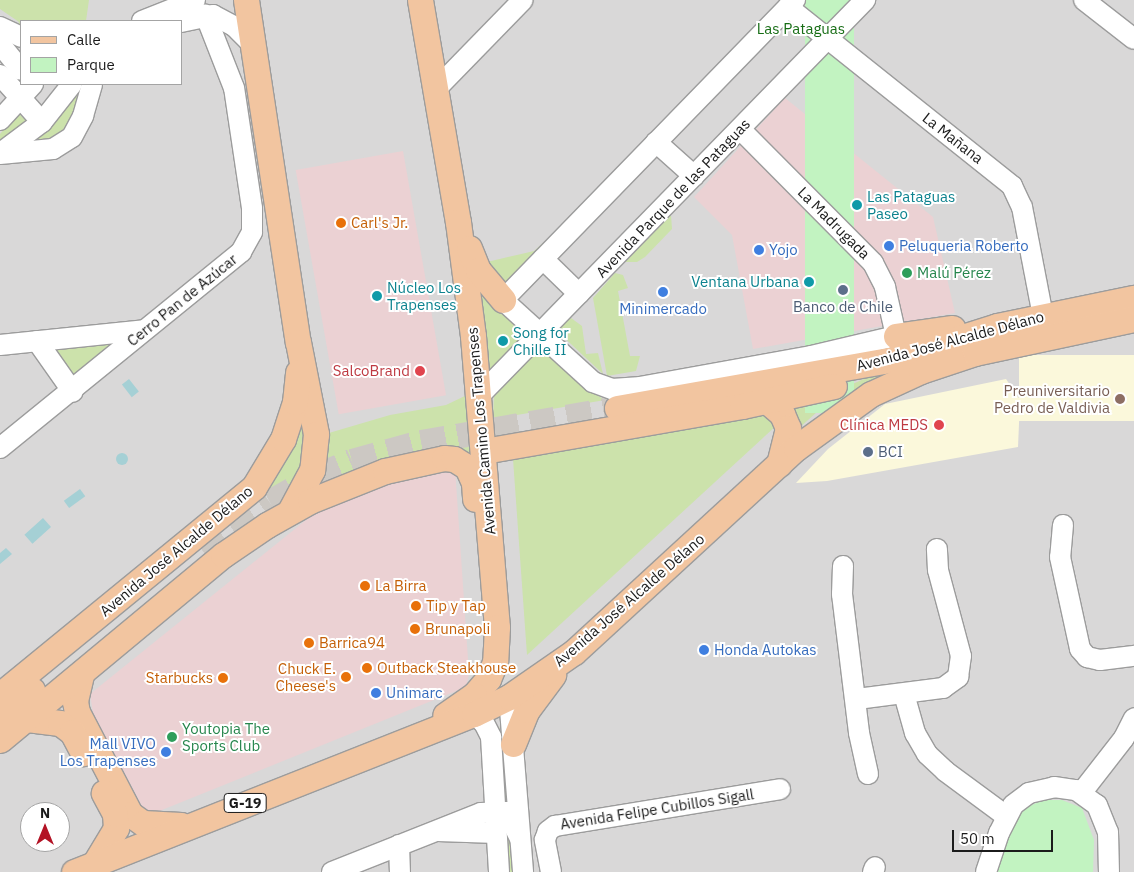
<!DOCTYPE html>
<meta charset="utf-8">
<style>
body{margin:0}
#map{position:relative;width:1134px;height:872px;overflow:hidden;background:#ebe7e1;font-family:"IBM Plex Sans",sans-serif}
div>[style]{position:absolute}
.residential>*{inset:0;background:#d9d8d8}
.commercial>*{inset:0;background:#ebd1d3;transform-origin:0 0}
.education>*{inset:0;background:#fbf8db;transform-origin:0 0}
.grass>*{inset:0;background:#cce2ab}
.park>*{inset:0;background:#c2f3c1;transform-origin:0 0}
.water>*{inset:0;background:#a5d0d5;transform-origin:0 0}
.round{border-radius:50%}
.major-tunnel>*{height:25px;margin-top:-12.5px;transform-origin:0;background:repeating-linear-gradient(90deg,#ccc8c3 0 25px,transparent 0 37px)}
.roads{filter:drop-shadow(1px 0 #9c9c9c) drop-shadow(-1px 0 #9c9c9c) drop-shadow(0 1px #9c9c9c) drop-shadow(0 -1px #9c9c9c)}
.minor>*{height:20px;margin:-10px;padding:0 10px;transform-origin:10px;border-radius:10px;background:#fff}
.major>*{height:25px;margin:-12.5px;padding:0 12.5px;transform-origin:12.5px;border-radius:12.5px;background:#f2c5a0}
.dots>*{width:14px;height:14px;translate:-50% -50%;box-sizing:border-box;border:2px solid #fff;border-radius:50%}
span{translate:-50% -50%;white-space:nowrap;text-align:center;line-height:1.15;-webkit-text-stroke:4px #fff;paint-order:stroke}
.shield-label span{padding:1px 4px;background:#fff;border:1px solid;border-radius:4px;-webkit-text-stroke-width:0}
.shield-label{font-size:14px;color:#1b1b1b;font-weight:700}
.park-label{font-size:15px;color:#176d15}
.street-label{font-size:15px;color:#1b1b1b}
.culture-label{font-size:15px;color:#0d838f}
.left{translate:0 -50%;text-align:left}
.right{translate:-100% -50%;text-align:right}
.food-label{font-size:15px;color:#c56008}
.shop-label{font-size:15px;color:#366cbe}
.leisure-label{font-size:15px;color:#27864d}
.service-label{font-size:15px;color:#4e5e75}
.health-label{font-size:15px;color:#be3a42}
.education-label{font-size:15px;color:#785e54}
.legend{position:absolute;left:20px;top:20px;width:162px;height:65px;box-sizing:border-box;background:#fff;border:1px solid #a4a4a4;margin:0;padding:6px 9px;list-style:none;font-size:15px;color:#1b1b1b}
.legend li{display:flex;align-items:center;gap:10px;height:25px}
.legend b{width:25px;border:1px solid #a4a4a4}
.north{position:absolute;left:20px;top:802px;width:50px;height:50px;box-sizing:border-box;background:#fff;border:1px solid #a4a4a4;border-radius:50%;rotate:0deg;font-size:14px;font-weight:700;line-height:20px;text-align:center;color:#1b1b1b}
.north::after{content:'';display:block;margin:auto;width:18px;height:22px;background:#b31325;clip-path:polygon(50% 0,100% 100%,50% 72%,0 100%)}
.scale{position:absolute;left:952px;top:830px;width:101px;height:22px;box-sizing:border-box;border:2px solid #1b1b1b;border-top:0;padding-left:6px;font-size:15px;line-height:18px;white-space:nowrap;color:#1b1b1b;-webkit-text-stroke:4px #fff;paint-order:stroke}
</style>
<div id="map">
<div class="residential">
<div style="clip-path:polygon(evenodd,0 0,1134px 0,1134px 872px,0 872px,0 0,21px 21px,181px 21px,181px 84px,21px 84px,21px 21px,0 0,30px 812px,60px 812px,60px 842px,30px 842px,30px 812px)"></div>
</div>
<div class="commercial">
<div style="clip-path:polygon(785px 98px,933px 217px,955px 313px,753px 349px,732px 235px,694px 197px)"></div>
<div style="left:403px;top:151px;width:248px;height:109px;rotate:80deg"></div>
<div style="clip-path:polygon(455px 468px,469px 674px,466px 687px,147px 816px,93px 713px,90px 694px,311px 516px,334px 502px,381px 485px)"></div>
</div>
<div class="education">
<div style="left:1134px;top:355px;width:66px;height:115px;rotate:90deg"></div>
<div style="clip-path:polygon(1006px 379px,1020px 400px,1018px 447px,827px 481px,796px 483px,828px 449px,885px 404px)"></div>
</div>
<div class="grass">
<div style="clip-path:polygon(0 0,89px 0,86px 21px,21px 21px,21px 29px,17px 27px,19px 22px,0 9px)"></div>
<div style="clip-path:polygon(83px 84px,69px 137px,22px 150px,39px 138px)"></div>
<div style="clip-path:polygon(18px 113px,31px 125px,0 148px,0 134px)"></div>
<div style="clip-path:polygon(671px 215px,672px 229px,645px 257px,637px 262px,625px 262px)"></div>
<div style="clip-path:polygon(545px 241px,548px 243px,506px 286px,487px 262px,534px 251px)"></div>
<div style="clip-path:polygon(615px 273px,623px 275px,628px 288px,618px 291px,630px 356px,640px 356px,636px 371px,607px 376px,593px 298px)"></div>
<div style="clip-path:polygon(479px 293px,525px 335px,491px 372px,489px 370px)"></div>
<div style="clip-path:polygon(571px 318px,582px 326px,586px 354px,598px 353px,603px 374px,556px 330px)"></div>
<div style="clip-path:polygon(975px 342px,881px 376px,817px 412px,798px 429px,781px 404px,843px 388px,885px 370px)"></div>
<div style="clip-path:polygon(115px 343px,78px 375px,73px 375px,53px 347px)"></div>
<div style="clip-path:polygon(541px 347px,585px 388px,605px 400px,493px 419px,494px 394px,537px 348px)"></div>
<div style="clip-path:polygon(469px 394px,474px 456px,308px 495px,322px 435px,390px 415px,446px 405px)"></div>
<div style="clip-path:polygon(301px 412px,310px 460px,276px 511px,266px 493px,248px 505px)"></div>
<div style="clip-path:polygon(765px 414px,777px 425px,527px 655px,513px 459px)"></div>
<div style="clip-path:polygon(499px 725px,512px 817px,516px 872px,509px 872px)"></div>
</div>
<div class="park">
<div style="left:805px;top:0;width:49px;height:413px"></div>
<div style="clip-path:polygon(1043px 800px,1062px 800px,1082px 808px,1094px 840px,1093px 872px,995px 872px,1012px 821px,1023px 809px)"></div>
</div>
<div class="water">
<div style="left:129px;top:379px;width:16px;height:9px;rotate:52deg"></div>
<div class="round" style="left:116px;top:453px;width:12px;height:12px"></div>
<div style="left:80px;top:489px;width:9px;height:20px;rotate:54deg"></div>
<div style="left:43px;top:518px;width:12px;height:25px;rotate:48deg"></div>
<div style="clip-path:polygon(6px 548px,12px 554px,0 564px,0 553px)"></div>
</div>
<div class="major-tunnel">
<div style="left:203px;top:551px;width:83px;rotate:-36.2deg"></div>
<div style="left:270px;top:502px;width:53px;rotate:-29.5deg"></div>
<div style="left:316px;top:476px;width:39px;rotate:-23deg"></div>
<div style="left:352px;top:461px;width:72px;rotate:-15.4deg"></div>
<div style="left:421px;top:442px;width:199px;rotate:-9.8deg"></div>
</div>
<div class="roads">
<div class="minor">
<div style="left:1084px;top:0;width:63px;rotate:38deg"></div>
<div style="left:788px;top:7px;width:287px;rotate:38.6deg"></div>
<div style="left:1012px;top:186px;width:23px;rotate:65deg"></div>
<div style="left:1022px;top:207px;width:111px;rotate:79.1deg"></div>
<div style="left:142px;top:21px;width:57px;rotate:-21.6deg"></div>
<div style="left:181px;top:22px;width:33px;rotate:-12deg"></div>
<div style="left:213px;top:15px;width:24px;rotate:28deg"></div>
<div style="left:234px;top:26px;width:25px;rotate:45deg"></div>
<div style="left:0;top:27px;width:23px;rotate:25deg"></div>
<div style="left:0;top:44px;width:33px;rotate:51deg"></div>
<div style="left:0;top:75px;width:63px;rotate:48.2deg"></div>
<div style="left:436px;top:89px;width:124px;rotate:-45.7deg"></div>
<div style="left:0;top:120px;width:49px;rotate:-47.5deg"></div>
<div style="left:740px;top:129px;width:189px;rotate:45.2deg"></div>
<div style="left:873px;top:263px;width:27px;rotate:63deg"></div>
<div style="left:885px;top:287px;width:50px;rotate:77.3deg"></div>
<div style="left:896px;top:336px;width:87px;rotate:166.8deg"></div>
<div style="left:811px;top:356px;width:173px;rotate:169.7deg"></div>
<div style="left:641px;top:387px;width:29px;rotate:176deg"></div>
<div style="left:612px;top:389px;width:20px;rotate:-160deg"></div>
<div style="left:593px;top:382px;width:122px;rotate:-137.7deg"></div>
<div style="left:503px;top:300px;width:419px;rotate:-45.8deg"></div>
<div style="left:656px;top:142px;width:51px;rotate:41.8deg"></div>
<div style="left:2px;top:152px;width:50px;rotate:-36.9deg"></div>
<div style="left:42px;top:122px;width:48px;rotate:-51.7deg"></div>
<div style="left:0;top:154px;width:53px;rotate:-5.4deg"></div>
<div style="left:53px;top:149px;width:22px;rotate:-32deg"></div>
<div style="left:72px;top:137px;width:24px;rotate:-62deg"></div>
<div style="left:83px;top:116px;width:33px;rotate:-74deg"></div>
<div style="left:543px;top:259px;width:50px;rotate:44.2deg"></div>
<div style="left:37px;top:341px;width:62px;rotate:54.8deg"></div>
<div style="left:0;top:345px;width:145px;rotate:-5.9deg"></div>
<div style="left:480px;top:395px;width:552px;rotate:-45.73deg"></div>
<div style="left:0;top:448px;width:311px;rotate:-39.1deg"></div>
<div style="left:241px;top:252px;width:23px;rotate:-61deg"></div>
<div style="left:252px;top:232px;width:24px;rotate:-90deg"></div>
<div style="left:252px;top:208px;width:121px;rotate:-98.5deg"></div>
<div style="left:234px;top:88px;width:79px;rotate:-111.4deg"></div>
<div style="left:1063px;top:525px;width:32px;rotate:95deg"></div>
<div style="left:1060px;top:557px;width:94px;rotate:77.7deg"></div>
<div style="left:1080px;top:649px;width:11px;rotate:49deg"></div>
<div style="left:1087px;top:657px;width:13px;rotate:13deg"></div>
<div style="left:1100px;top:660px;width:34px;rotate:-7deg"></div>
<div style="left:843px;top:566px;width:28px;rotate:92deg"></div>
<div style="left:842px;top:594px;width:140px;rotate:83deg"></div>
<div style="left:859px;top:733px;width:42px;rotate:77.6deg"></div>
<div style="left:904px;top:694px;width:41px;rotate:74.2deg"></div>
<div style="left:915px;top:733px;width:24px;rotate:60deg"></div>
<div style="left:927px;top:754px;width:25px;rotate:43deg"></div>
<div style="left:945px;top:771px;width:76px;rotate:36.4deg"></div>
<div style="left:509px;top:697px;width:176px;rotate:85.4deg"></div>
<div style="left:857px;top:699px;width:87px;rotate:-7.3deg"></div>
<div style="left:943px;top:688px;width:19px;rotate:-36deg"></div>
<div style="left:958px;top:677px;width:21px;rotate:-82deg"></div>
<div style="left:961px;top:656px;width:89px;rotate:-105deg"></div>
<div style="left:938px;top:570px;width:21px;rotate:-93deg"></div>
<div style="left:474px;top:714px;width:13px;rotate:42deg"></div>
<div style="left:484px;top:723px;width:16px;rotate:63deg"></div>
<div style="left:491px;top:737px;width:135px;rotate:86.6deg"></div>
<div style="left:1082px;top:792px;width:68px;rotate:-52.1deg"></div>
<div style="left:1124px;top:738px;width:22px;rotate:-63deg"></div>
<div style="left:438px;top:831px;width:58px;rotate:2deg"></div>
<div style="left:399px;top:845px;width:27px;rotate:88deg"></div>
<div style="left:332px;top:872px;width:160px;rotate:-21.6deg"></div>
<div style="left:481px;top:813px;width:26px;rotate:-2deg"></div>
<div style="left:507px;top:812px;width:30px;rotate:64deg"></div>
<div style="left:551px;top:872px;width:33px;rotate:-101deg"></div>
<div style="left:545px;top:840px;width:9px;rotate:-72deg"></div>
<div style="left:548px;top:831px;width:9px;rotate:-36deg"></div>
<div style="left:555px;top:826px;width:228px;rotate:-9.3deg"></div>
<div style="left:873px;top:872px;width:5px;rotate:-68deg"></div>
<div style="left:986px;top:872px;width:41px;rotate:-71.6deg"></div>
<div style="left:999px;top:833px;width:31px;rotate:-63deg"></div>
<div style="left:1013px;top:805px;width:20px;rotate:-37deg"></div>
<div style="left:1029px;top:793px;width:26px;rotate:-13deg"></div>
<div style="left:1054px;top:787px;width:22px;rotate:8deg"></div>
<div style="left:1076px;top:790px;width:26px;rotate:36deg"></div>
<div style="left:1097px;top:805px;width:29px;rotate:68deg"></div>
<div style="left:1108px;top:832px;width:40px;rotate:88.6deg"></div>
</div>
<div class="major">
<div style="left:246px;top:0;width:346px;rotate:81.4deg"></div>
<div style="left:298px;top:342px;width:94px;rotate:78.9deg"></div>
<div style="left:316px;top:434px;width:36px;rotate:96deg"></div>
<div style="left:312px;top:470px;width:47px;rotate:118.2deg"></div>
<div style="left:420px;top:0;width:225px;rotate:80.3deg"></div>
<div style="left:458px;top:222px;width:115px;rotate:82.5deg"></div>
<div style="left:473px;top:336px;width:292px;rotate:85.3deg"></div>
<div style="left:497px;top:627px;width:35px;rotate:93deg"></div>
<div style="left:495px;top:662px;width:18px;rotate:112deg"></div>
<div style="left:488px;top:679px;width:21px;rotate:131deg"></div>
<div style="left:474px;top:695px;width:35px;rotate:145deg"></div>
<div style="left:469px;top:248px;width:24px;rotate:68deg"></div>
<div style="left:478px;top:270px;width:39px;rotate:50deg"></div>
<div style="left:896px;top:336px;width:57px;rotate:-8.1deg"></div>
<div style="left:767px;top:401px;width:20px;rotate:41deg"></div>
<div style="left:782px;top:414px;width:15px;rotate:67deg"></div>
<div style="left:788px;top:428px;width:37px;rotate:104deg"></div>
<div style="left:617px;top:408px;width:277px;rotate:-10deg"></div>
<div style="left:890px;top:360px;width:112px;rotate:-17.6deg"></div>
<div style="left:997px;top:326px;width:140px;rotate:-11.6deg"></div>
<div style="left:484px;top:451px;width:262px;rotate:-9.9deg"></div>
<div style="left:742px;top:406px;width:94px;rotate:-12.3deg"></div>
<div style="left:81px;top:675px;width:27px;rotate:103deg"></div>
<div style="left:75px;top:701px;width:11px;rotate:80deg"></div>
<div style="left:77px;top:712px;width:115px;rotate:62.5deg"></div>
<div style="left:130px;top:814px;width:16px;rotate:35deg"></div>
<div style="left:143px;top:823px;width:38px;rotate:3deg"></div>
<div style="left:0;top:695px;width:328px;rotate:-39.3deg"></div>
<div style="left:254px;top:487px;width:56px;rotate:-58.9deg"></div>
<div style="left:283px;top:439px;width:39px;rotate:-72deg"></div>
<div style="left:295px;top:402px;width:30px;rotate:-84deg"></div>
<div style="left:0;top:717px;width:42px;rotate:-40.2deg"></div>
<div style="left:27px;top:719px;width:33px;rotate:7deg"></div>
<div style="left:60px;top:723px;width:15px;rotate:37deg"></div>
<div style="left:72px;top:732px;width:24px;rotate:62deg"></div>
<div style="left:0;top:740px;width:290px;rotate:-39.7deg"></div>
<div style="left:223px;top:555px;width:53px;rotate:-34.3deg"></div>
<div style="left:267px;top:525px;width:49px;rotate:-29.2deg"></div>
<div style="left:310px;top:501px;width:81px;rotate:-21.8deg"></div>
<div style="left:385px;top:471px;width:60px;rotate:-12.4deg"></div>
<div style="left:444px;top:458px;width:10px;rotate:6deg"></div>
<div style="left:454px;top:459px;width:15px;rotate:32deg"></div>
<div style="left:467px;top:467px;width:17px;rotate:66deg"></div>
<div style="left:474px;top:483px;width:16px;rotate:86deg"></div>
<div style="left:513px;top:744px;width:37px;rotate:-68deg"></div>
<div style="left:527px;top:710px;width:44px;rotate:-53.4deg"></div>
<div style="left:95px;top:863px;width:41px;rotate:-59deg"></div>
<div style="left:116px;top:828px;width:14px;rotate:-94deg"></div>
<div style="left:115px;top:814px;width:24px;rotate:-118deg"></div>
<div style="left:74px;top:872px;width:430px;rotate:-21.6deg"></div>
<div style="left:474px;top:714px;width:39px;rotate:-26deg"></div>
<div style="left:509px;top:697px;width:79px;rotate:-34.7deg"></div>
<div style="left:574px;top:652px;width:301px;rotate:-42.6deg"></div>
<div style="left:796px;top:448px;width:92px;rotate:-35.8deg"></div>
<div style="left:871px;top:394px;width:55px;rotate:-24.7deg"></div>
<div style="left:921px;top:371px;width:57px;rotate:-18.4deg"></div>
<div style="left:975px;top:353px;width:163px;rotate:-12.1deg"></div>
</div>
</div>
<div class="dots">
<div style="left:857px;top:205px;background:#0f9aa8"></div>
<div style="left:341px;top:223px;background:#e8710a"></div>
<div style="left:889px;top:246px;background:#3f7fe0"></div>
<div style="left:759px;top:250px;background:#3f7fe0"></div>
<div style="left:907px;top:273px;background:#2e9e5b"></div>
<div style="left:809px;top:282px;background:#0f9aa8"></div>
<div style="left:843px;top:290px;background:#5c6f8a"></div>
<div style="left:663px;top:292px;background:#3f7fe0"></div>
<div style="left:377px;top:296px;background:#0f9aa8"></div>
<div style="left:503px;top:341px;background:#0f9aa8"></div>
<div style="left:420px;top:371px;background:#e0444e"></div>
<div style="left:1120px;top:399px;background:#8d6e63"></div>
<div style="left:939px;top:425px;background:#e0444e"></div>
<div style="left:868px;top:452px;background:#5c6f8a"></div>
<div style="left:365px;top:586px;background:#e8710a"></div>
<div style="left:416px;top:606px;background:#e8710a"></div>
<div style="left:415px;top:629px;background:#e8710a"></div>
<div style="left:309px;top:643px;background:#e8710a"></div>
<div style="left:704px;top:650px;background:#3f7fe0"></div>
<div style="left:367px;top:668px;background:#e8710a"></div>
<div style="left:346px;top:677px;background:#e8710a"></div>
<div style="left:223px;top:678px;background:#e8710a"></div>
<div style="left:376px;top:693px;background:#3f7fe0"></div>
<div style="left:172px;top:737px;background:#2e9e5b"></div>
<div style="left:166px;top:752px;background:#3f7fe0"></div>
</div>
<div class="shield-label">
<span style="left:245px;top:803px">G-19</span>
</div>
<div class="park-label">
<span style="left:801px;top:29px">Las Pataguas</span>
</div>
<div class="street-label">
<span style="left:953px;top:138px;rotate:38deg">La Mañana</span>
<span style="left:673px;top:198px;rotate:-46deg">Avenida Parque de las Pataguas</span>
<span style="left:834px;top:223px;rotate:45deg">La Madrugada</span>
<span style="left:182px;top:300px;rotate:-39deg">Cerro Pan de Azúcar</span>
<span style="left:950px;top:341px;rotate:-15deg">Avenida José Alcalde Délano</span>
<span style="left:481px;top:431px;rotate:-95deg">Avenida Camino Los Trapenses</span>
<span style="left:176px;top:551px;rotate:-40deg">Avenida José Alcalde Délano</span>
<span style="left:629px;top:600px;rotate:-41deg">Avenida José Alcalde Délano</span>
<span style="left:657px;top:809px;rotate:-9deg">Avenida Felipe Cubillos Sigall</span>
</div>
<div class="culture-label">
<span class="left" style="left:867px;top:205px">Las Pataguas<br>Paseo</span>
<span class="right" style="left:799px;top:282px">Ventana Urbana</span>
<span class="left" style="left:387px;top:296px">Núcleo Los<br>Trapenses</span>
<span class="left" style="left:513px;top:341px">Song for<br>Chille II</span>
</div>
<div class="food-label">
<span class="left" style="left:351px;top:223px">Carl's Jr.</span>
<span class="left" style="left:375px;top:586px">La Birra</span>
<span class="left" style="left:426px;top:606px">Tip y Tap</span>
<span class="left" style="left:425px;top:629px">Brunapoli</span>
<span class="left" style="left:319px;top:643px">Barrica94</span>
<span class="right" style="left:336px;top:677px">Chuck E.<br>Cheese's</span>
<span class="left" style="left:377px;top:668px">Outback Steakhouse</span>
<span class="right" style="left:213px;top:678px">Starbucks</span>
</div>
<div class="shop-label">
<span class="left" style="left:899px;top:246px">Peluqueria Roberto</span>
<span class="left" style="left:769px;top:250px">Yojo</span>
<span style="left:663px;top:309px">Minimercado</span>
<span class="left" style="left:714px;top:650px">Honda Autokas</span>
<span class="left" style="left:386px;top:693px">Unimarc</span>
<span class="right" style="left:156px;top:752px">Mall VIVO<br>Los Trapenses</span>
</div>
<div class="leisure-label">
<span class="left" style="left:917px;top:273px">Malú Pérez</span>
<span class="left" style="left:182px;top:737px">Youtopia The<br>Sports Club</span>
</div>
<div class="service-label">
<span style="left:843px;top:307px">Banco de Chile</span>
<span class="left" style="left:878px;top:452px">BCI</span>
</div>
<div class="health-label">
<span class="right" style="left:410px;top:371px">SalcoBrand</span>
<span class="right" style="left:928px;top:425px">Clínica MEDS</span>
</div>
<div class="education-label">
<span class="right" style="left:1110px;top:399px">Preuniversitario<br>Pedro de Valdivia</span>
</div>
<ul class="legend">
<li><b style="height:6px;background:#f2c5a0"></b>Calle</li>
<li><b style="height:14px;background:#c2f3c1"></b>Parque</li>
</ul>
<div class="north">N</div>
<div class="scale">50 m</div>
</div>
